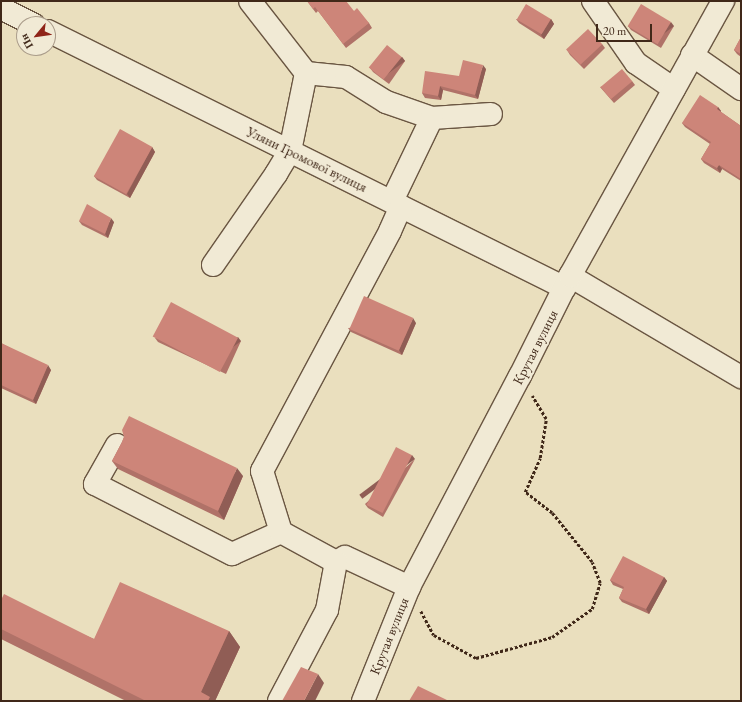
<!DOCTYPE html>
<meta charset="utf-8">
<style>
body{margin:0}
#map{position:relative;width:742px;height:702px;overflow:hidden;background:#eadfbe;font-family:"EB Garamond",serif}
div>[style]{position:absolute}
.path>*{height:2.5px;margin-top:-1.25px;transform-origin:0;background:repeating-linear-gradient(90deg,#402819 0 3px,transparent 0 5px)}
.roads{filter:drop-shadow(1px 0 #6a5642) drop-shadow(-1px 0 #6a5642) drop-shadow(0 1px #6a5642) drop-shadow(0 -1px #6a5642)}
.minor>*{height:22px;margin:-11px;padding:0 11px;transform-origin:11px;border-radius:11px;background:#f1ead5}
.wall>*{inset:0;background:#b07268}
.shaded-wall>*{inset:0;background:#905d55;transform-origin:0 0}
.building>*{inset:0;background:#cd8579;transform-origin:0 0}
span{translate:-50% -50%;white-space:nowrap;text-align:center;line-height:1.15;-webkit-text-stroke:4px #f1ead5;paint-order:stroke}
.street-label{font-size:14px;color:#402819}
.frame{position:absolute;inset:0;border:2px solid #402819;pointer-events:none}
.north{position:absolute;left:16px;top:16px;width:40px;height:40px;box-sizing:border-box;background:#f1ead5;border:1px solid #aa9c8a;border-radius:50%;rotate:241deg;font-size:11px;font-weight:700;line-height:16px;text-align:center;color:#402819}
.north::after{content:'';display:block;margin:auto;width:14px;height:18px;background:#8f2418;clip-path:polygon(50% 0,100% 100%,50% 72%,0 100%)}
.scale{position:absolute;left:596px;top:24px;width:56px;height:18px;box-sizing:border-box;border:2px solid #402819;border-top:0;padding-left:5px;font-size:12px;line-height:14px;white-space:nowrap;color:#402819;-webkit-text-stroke:3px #f1ead5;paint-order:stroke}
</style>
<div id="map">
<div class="path">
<div style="left:421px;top:611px;width:27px;rotate:62deg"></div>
<div style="left:434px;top:635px;width:48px;rotate:28.7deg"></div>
<div style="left:476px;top:658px;width:79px;rotate:-15.4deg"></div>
<div style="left:552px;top:637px;width:49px;rotate:-35deg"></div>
<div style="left:592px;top:609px;width:27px;rotate:-73deg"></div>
<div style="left:600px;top:583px;width:22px;rotate:-111deg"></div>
<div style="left:592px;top:562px;width:63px;rotate:-129.2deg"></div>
<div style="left:552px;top:513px;width:34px;rotate:-142deg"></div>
<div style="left:525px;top:492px;width:37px;rotate:-66deg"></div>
<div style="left:540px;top:458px;width:39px;rotate:-81deg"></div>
<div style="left:546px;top:419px;width:27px;rotate:-121deg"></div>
</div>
<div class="roads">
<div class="minor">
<div style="left:593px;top:1px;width:75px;rotate:55.3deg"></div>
<div style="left:636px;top:63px;width:46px;rotate:34.4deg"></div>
<div style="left:1px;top:8px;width:36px;rotate:27deg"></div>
<div style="left:48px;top:31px;width:577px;rotate:26.43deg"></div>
<div style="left:692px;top:55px;width:60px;rotate:34.8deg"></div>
<div style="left:306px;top:73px;width:40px;rotate:5.7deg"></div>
<div style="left:346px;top:77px;width:47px;rotate:32deg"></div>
<div style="left:386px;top:102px;width:49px;rotate:19.2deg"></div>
<div style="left:432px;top:118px;width:59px;rotate:-3.9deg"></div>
<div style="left:392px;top:201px;width:92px;rotate:-64.3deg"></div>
<div style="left:213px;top:265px;width:111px;rotate:-55.3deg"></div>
<div style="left:276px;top:174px;width:27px;rotate:-59deg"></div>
<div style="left:290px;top:151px;width:80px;rotate:-78.4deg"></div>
<div style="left:306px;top:73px;width:91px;rotate:-127.9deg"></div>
<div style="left:570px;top:276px;width:199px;rotate:30.6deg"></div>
<div style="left:117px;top:445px;width:45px;rotate:119.4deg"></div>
<div style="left:95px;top:484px;width:154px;rotate:27.1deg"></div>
<div style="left:232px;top:554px;width:54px;rotate:-24.2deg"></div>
<div style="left:336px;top:562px;width:10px;rotate:-29deg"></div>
<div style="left:345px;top:557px;width:71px;rotate:25.1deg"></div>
<div style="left:279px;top:701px;width:103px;rotate:-62.2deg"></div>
<div style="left:327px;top:610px;width:49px;rotate:-79.4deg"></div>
<div style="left:336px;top:562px;width:63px;rotate:-151.4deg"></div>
<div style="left:281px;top:532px;width:64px;rotate:-107.3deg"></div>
<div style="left:262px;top:471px;width:272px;rotate:-61.9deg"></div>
<div style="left:390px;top:231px;width:27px;rotate:-66deg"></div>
<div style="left:363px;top:701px;width:123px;rotate:-68deg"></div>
<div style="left:409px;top:587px;width:238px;rotate:-62.3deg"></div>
<div style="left:520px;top:376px;width:112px;rotate:-63.4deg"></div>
<div style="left:570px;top:276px;width:315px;rotate:-60.9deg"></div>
</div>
</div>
<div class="wall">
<div style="clip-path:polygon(307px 1px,354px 11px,369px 23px,372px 28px,346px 48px,318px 11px,316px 13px)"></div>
<div style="clip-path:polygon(516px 19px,551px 19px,554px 24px,544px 39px,519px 23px)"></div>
<div style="clip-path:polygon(628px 26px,674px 26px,661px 48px,631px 30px)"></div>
<div style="clip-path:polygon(741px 37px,741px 57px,737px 54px,734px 50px)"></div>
<div style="clip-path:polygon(602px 44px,605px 48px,584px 69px,570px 55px,567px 50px)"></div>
<div style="clip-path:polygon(402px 57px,405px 61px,389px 84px,373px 72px,370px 68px)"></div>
<div style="clip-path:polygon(486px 69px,478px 99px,443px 90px,441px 100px,425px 98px,422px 93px,459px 76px)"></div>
<div style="clip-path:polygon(632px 81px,635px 85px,614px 103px,600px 87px)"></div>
<div style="clip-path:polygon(718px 107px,721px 111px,721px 112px,741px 126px,741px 181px,722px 169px,720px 173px,704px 163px,701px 159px,710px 144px,685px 127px,682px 123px)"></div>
<div style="clip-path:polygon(152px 147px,155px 152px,130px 198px,97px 180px,94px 176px)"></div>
<div style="clip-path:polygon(79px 221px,114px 222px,108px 238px,82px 225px)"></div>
<div style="clip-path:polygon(416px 323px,402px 355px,351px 332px,348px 328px)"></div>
<div style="clip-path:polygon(155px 338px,241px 341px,226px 374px,158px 342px)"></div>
<div style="clip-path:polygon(1px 343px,51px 370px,36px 404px,1px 388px)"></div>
<div style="clip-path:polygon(124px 437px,243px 476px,224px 520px,118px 469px,112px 461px,122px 442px)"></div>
<div style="clip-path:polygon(415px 459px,383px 517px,368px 508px,365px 504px)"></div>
<div style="clip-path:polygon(664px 577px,667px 581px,649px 614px,622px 602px,619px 598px,623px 589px,613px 585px,610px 580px)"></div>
<div style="clip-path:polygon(1px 600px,94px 639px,229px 631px,240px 647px,215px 701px,126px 701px,1px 639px)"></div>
</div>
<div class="shaded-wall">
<div style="clip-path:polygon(551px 19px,554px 24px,544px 39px,541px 35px)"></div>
<div style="left:671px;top:22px;width:5px;height:26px;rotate:53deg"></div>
<div style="left:402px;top:57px;width:5px;height:28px;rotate:53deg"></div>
<div style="clip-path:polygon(483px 65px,486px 69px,478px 99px,475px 95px)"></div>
<div style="clip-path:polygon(440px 86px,443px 90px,441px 100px,438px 96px)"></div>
<div style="clip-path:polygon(718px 107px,721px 111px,720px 113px,717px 109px)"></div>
<div style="clip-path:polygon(152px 147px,155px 152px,130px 198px,127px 194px)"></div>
<div style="clip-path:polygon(719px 165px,722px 169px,720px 173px,717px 168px)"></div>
<div style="clip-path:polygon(111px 218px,114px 222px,108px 238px,105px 234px)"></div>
<div style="clip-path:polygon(413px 318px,416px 323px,402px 355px,399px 350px)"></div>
<div style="left:238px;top:337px;width:5px;height:36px;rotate:53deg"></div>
<div style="clip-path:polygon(48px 365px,51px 370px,36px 404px,33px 400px)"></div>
<div style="left:412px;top:455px;width:5px;height:66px;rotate:53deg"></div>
<div style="clip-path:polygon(237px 468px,243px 476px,224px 520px,218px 511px)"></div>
<div style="clip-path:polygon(664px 577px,667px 581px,649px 614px,646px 609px)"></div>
<div style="clip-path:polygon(229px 631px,240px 647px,215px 701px,207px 701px,201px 692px)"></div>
<div style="clip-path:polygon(318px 674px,324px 683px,315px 701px,304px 701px)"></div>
</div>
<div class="building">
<div style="clip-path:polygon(307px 1px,346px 1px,354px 11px,357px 8px,369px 23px,343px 44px,315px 7px,313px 9px)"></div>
<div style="left:526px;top:4px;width:29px;height:18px;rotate:31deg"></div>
<div style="left:641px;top:4px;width:35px;height:26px;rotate:31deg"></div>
<div style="left:588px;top:29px;width:21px;height:30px;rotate:47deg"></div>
<div style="clip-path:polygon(741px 37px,741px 54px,734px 50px)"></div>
<div style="left:387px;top:45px;width:19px;height:29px;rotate:39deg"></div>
<div style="clip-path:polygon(463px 60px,483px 65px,475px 95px,440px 86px,438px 96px,422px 93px,425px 71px,459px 76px)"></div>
<div style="left:622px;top:69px;width:16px;height:28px;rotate:50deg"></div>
<div style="clip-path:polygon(700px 95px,718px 107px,717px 109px,741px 126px,741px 179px,719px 165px,717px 168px,701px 159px,711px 142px,682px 123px)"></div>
<div style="left:120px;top:129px;width:37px;height:54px;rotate:29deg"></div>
<div style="clip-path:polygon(87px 204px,111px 218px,105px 234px,79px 221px)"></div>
<div style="left:364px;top:296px;width:54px;height:36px;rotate:24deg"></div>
<div style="left:171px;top:302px;width:76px;height:39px;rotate:28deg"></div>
<div style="clip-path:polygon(1px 343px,48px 365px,33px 400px,1px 385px)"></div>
<div style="clip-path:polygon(129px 416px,237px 468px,218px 511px,112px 461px,122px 442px,124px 437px,122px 430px)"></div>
<div style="left:396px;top:447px;width:18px;height:65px;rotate:27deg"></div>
<div style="clip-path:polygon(623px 556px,664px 577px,646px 609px,619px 598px,624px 587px,610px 580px)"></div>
<div style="clip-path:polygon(120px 582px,229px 631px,201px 692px,210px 697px,208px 701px,146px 701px,1px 629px,1px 600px,4px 594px,94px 639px)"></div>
<div style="clip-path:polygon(301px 667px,318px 674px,304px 701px,282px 701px)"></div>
<div style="clip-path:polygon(418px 686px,449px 701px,409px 701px)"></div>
</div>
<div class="street-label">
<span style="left:307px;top:159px;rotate:26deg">Уляни Громової вулиця</span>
<span style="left:535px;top:347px;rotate:-63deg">Крутая вулиця</span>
<span style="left:389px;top:636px;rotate:-68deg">Крутая вулиця</span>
</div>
<div class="frame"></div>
<div class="north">Пн</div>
<div class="scale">20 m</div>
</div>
